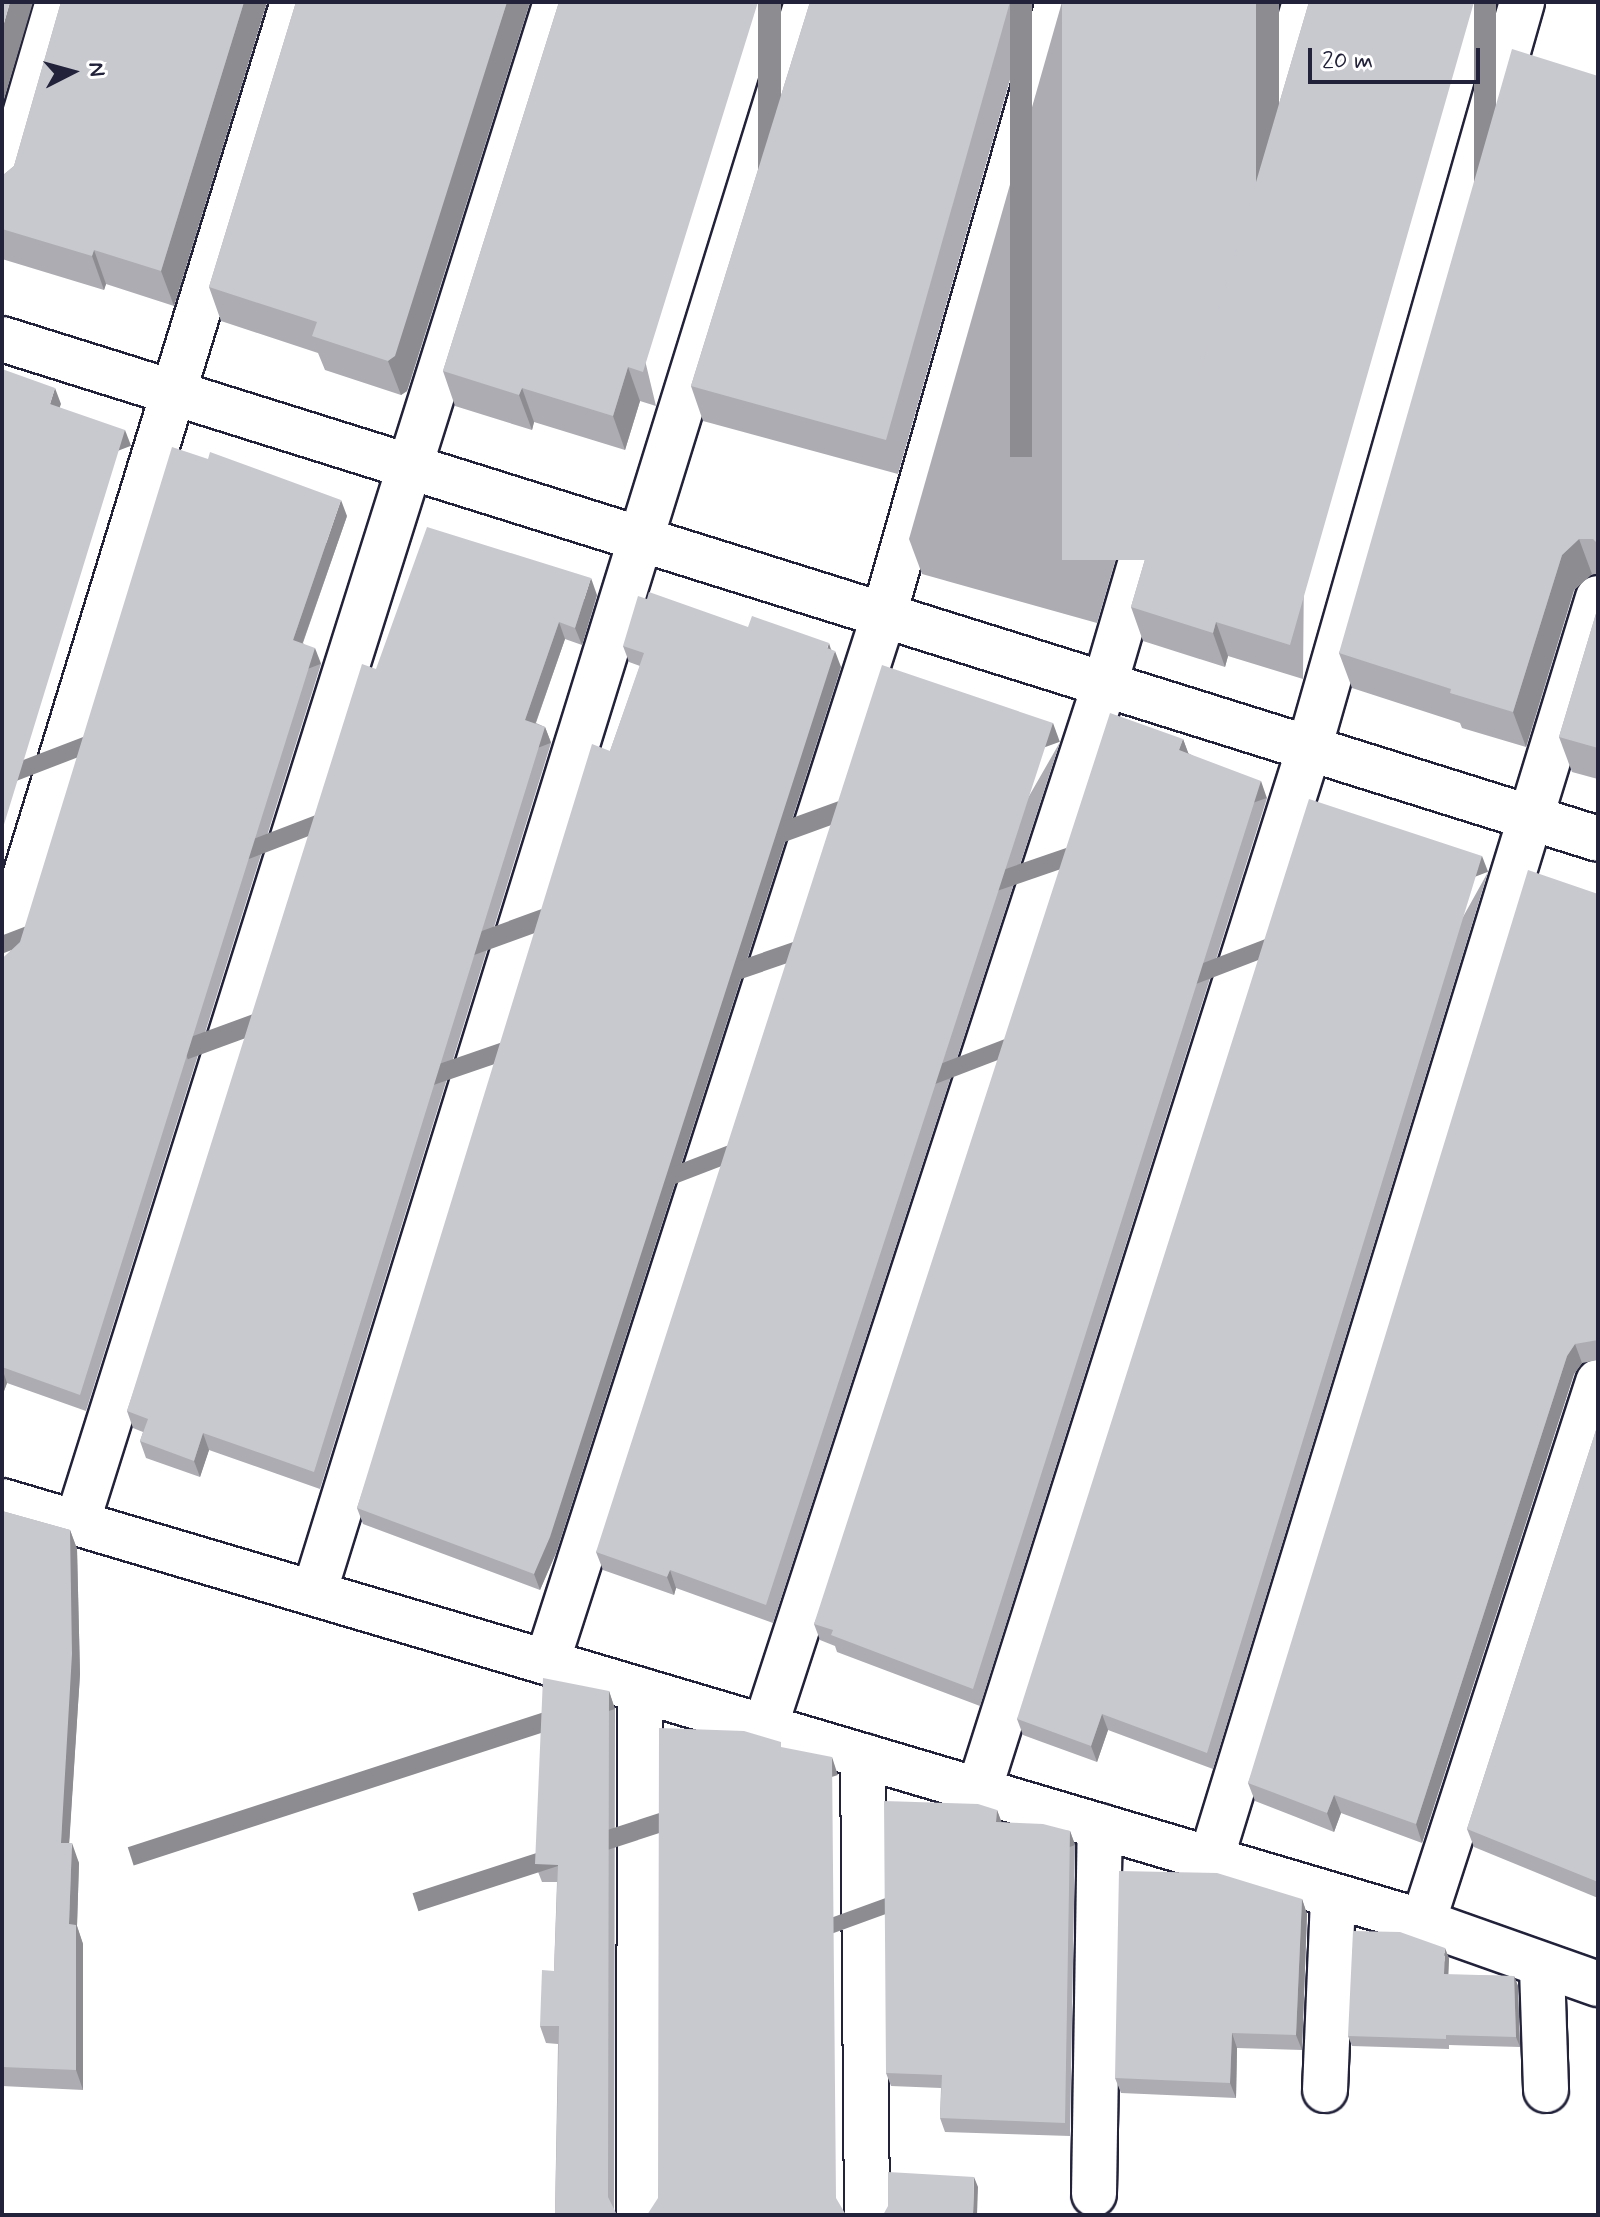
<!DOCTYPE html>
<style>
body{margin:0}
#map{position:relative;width:1600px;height:2217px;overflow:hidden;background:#fff;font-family:Mynerve,sans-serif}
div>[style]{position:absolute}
.roads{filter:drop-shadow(2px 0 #22223b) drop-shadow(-2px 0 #22223b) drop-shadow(0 2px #22223b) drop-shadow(0 -2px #22223b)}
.street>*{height:44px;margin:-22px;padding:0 22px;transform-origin:22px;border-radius:22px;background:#fff}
.wall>*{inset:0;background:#acacb2}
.shaded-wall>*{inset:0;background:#8c8c91;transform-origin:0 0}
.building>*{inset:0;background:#c8c8cf;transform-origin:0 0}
span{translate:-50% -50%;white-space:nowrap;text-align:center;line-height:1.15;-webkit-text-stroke:6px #fff;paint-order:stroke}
.frame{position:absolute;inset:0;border:4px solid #22223b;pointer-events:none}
.north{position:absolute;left:32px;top:32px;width:80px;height:80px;-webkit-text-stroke:6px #fff;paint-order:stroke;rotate:84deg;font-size:22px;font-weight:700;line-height:32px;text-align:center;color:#22223b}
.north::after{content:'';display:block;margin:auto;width:28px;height:36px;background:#22223b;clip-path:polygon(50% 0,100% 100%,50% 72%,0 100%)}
.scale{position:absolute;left:1308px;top:48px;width:172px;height:36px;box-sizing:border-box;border:4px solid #22223b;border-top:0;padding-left:10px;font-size:24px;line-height:28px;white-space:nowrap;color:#22223b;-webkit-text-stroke:6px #fff;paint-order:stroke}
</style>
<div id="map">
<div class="roads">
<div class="street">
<div style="left:2px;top:193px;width:199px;rotate:-73.7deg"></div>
<div style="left:2px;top:339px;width:1672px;rotate:17.39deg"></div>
<div style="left:2px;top:951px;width:993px;rotate:-72.95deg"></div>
<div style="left:2px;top:1501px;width:1482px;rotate:16.5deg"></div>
<div style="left:1423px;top:1922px;width:186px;rotate:19.5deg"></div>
<div style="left:77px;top:1523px;width:1595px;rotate:-72.52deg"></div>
<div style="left:314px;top:1593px;width:1666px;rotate:-72.78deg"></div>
<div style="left:547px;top:1662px;width:1097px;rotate:-72.16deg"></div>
<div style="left:883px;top:618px;width:640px;rotate:-74.14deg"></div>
<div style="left:765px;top:1727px;width:1094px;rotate:-71.95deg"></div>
<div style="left:1104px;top:687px;width:714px;rotate:-73.65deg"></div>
<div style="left:863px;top:1756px;width:459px;rotate:89.5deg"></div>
<div style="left:979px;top:1790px;width:1089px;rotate:-72.41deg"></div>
<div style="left:1308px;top:752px;width:780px;rotate:-74.07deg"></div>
<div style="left:1211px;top:1859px;width:1319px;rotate:-72.94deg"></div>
<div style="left:1423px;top:1922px;width:568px;rotate:-72.04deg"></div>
<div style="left:1542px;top:1968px;width:122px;rotate:88.1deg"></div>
<div style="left:1325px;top:2090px;width:194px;rotate:-87.6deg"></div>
<div style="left:1094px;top:2194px;width:368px;rotate:-89.1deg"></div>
<div style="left:639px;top:2215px;width:525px;rotate:-89.89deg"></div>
</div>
</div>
<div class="wall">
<div style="clip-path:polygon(61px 2px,267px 2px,174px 306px,106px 284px,104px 290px,2px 259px,2px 176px,14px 166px)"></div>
<div style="clip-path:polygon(296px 2px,530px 2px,407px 391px,401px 395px,325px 370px,318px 353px,221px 321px,209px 287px)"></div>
<div style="clip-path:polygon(559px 2px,656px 406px,640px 401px,625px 450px,534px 422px,532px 430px,455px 406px,443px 371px)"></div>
<div style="clip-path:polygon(810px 2px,1032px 2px,898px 474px,703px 421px,691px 386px)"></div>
<div style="clip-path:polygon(1062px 2px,1279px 2px,1097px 623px,922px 574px,909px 539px)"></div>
<div style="clip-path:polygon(1309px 2px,1303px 679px,1228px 656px,1225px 667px,1143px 641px,1131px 607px)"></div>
<div style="clip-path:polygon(1598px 76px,1598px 574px,1592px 574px,1574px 590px,1526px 747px,1462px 728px,1460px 723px,1352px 688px,1339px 653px)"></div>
<div style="clip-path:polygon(347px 516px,303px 643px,321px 664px,86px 1411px,7px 1383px,4px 1391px,2px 1390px,2px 959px,20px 942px)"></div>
<div style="clip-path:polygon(597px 595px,582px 645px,565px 639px,536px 723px,545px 727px,551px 743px,320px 1489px,209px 1450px,200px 1477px,146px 1458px,140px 1441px,143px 1432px,133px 1428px,127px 1411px,376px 669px)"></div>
<div style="clip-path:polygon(1598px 607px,1598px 779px,1572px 772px,1559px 737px)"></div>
<div style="clip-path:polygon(748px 627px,831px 649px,841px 667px,556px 1553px,540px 1590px,363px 1524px,357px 1508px,610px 751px,640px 666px,629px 662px,623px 646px)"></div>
<div style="clip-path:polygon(1183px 739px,1188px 753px,1267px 798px,980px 1706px,837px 1652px,835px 1646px,820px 1640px,814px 1624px)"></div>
<div style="clip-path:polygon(1060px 742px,773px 1623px,676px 1588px,674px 1595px,603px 1570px,596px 1552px)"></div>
<div style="clip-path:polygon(1488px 872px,1213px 1769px,1108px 1730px,1097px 1762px,1023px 1735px,1017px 1719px)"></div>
<div style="clip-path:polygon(1598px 894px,1598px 1360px,1582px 1363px,1574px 1374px,1422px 1843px,1341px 1813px,1334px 1832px,1255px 1801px,1248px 1783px)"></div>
<div style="clip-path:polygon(1598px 1424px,1598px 1898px,1474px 1847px,1467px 1829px)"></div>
<div style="clip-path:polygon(2px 1511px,70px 1530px,77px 1549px,80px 1674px,69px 1843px,79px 1863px,77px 1926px,83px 1944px,83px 2090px,2px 2086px)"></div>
<div style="clip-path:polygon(609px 1691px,615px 1709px,614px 2209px,555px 2215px,558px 2044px,546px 2043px,540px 2026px,554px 1971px,557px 1882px,542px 1882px,535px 1864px)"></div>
<div style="clip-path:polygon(997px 1810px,1001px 1822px,1070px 1831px,1075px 1845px,1070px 2136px,945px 2132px,940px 2118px,941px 2088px,891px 2086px,886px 2073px)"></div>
<div style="clip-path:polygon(1302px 1899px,1307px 1914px,1302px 2050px,1237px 2048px,1236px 2098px,1121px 2093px,1115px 2078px)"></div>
<div style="clip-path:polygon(1449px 1958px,1448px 1975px,1514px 1976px,1518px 1986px,1520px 2047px,1449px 2045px,1449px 2049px,1352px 2046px,1348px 2036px)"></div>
</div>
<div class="shaded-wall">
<div style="clip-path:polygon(10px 2px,33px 2px,2px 106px,2px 30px)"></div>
<div style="clip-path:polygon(244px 2px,267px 2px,174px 306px,161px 271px)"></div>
<div style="clip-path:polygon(507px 2px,530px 2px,407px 391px,401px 395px,388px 361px)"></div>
<div style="left:758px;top:2px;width:23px;height:387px"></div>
<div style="left:1010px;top:2px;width:22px;height:455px"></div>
<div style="left:1256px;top:2px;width:23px;height:612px"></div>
<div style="left:1474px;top:2px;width:22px;height:669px"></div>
<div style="clip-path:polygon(94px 250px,106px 284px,104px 290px,92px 256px)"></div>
<div style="clip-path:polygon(628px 367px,640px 401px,625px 450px,613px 416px)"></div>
<div style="clip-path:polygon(55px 388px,61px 404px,55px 420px,50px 404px)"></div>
<div style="clip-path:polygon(522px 388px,534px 422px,532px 430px,519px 395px)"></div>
<div style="left:125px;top:430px;width:17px;height:419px;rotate:69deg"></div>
<div style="clip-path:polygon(341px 500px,347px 516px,298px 656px,293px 640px)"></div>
<div style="clip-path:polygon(1579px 539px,1592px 574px,1574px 590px,1526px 747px,1513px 712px,1562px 555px)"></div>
<div style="clip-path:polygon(591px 578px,597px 595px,582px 645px,575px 628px)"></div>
<div style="clip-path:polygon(559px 622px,565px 639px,531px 736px,525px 720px)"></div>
<div style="clip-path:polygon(1216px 622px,1228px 656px,1225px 667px,1213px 633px)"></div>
<div style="clip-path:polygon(829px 643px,833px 656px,835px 651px,841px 667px,556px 1553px,540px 1590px,534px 1574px)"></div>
<div style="left:315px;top:648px;width:17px;height:783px;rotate:69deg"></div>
<div style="left:1053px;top:723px;width:20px;height:928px;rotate:70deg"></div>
<div style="left:545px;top:727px;width:17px;height:780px;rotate:69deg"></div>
<div style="clip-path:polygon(1183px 739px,1189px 755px,1179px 750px)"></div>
<div style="left:1261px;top:781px;width:18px;height:953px;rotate:71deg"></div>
<div style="left:1482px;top:856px;width:17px;height:938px;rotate:69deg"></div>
<div style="clip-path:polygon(1575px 1344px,1582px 1363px,1574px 1374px,1422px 1843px,1416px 1824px,1567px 1356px)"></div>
<div style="clip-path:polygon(2px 1368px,7px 1383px,4px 1391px,2px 1385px)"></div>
<div style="clip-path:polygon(203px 1433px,209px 1450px,200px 1477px,194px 1461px)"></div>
<div style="clip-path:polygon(70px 1530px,77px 1549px,80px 1674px,68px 1862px,61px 1843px)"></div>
<div style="clip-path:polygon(670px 1570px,676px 1588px,674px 1595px,667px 1577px)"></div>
<div style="left:609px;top:1691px;width:19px;height:506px;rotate:72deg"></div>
<div style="clip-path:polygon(1102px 1714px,1108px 1730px,1097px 1762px,1091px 1746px)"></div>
<div style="left:832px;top:1757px;width:19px;height:441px;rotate:72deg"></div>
<div style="clip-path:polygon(1334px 1795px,1341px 1813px,1334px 1832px,1327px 1813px)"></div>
<div style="clip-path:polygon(997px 1810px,1002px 1823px,996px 1822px)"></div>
<div style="left:1070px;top:1831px;width:15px;height:292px;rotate:70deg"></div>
<div style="clip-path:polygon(72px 1843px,79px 1863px,77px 1926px,83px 1944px,83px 2090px,76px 2070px,69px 1924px)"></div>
<div style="clip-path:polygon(1302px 1899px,1307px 1914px,1302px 2050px,1296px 2035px)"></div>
<div style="clip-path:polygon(1445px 1948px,1449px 1958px,1448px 1984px,1444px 1974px)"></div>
<div style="clip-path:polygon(1514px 1976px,1518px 1986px,1520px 2047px,1516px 2037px)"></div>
<div style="clip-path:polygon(1232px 2033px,1237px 2048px,1236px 2098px,1230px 2083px)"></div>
<div style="clip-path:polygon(974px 2177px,978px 2187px,977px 2215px,973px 2215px)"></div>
</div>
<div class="building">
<div style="clip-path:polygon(2px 2px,10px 2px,2px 30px)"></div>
<div style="clip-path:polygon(61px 2px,244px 2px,161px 271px,94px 250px,92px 256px,2px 229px,2px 176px,14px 166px)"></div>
<div style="clip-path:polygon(296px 2px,507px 2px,395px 356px,388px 361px,312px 336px,317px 322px,209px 287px)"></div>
<div style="clip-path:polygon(559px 2px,758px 2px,643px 372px,628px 367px,613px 416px,522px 388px,519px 395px,443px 371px)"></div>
<div style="clip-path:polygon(810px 2px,1010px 2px,886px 440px,691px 386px)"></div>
<div style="left:1062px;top:2px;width:194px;height:558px"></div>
<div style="clip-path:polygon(1309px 2px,1474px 2px,1290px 645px,1216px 622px,1213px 633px,1131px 607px)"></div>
<div style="clip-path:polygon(1512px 49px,1598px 76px,1598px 544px,1593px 539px,1579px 539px,1562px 555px,1513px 712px,1450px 693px,1451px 689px,1339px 653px)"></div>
<div style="clip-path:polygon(2px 369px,55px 388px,50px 404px,125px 430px,2px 831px)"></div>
<div style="clip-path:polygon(172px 447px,208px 459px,210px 452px,341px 500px,293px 640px,315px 648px,80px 1395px,2px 1367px,2px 959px,20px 942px)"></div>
<div style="clip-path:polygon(427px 527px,591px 578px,575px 628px,559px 622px,525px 720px,545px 727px,314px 1472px,203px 1433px,194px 1461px,140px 1441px,148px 1419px,127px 1411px,362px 664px,376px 669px)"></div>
<div style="clip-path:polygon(649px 592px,748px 627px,752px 616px,829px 643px,827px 648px,835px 651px,550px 1537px,534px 1574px,357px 1508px,592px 744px,610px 751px,644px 653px,623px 646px,638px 596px,647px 599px)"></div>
<div style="clip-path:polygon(1598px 607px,1598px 748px,1559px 737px)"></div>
<div style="clip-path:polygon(882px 665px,1053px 723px,766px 1605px,670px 1570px,667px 1577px,596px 1552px)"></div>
<div style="clip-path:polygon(1110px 713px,1183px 739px,1179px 750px,1261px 781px,973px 1689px,831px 1635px,833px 1630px,814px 1624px)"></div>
<div style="clip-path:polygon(1309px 799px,1482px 856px,1207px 1753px,1102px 1714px,1091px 1746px,1017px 1719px)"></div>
<div style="clip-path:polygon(1528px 870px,1598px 894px,1598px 1340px,1575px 1344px,1567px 1356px,1416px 1824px,1334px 1795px,1327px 1813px,1248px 1783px)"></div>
<div style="clip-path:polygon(1598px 1424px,1598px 1882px,1467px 1829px)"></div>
<div style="clip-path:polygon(2px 1511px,70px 1530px,72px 1654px,61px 1843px,72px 1843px,69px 1924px,76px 1925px,76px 2070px,2px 2067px)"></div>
<div style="clip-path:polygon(543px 1678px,609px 1691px,608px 2197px,617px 2215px,555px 2215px,559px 2026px,540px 2026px,542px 1970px,554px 1971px,558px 1865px,535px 1864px)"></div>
<div style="clip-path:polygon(659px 1728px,744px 1731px,781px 1742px,781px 1747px,832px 1757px,836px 2198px,846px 2215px,647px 2215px,658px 2198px)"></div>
<div style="clip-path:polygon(884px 1801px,978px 1804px,997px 1810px,996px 1822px,1043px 1824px,1070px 1831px,1065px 2123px,940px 2118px,942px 2075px,886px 2073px)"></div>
<div style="clip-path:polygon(1119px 1871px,1217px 1873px,1302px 1899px,1296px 2035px,1232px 2033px,1230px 2083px,1115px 2078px)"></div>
<div style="clip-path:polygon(1353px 1931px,1400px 1932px,1445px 1948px,1444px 1974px,1514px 1976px,1516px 2037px,1446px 2035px,1446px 2039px,1348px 2036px)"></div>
<div style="clip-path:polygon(888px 2172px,974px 2177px,973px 2215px,883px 2215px,888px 2206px)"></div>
</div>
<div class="frame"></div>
<div class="north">N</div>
<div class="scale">20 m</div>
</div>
